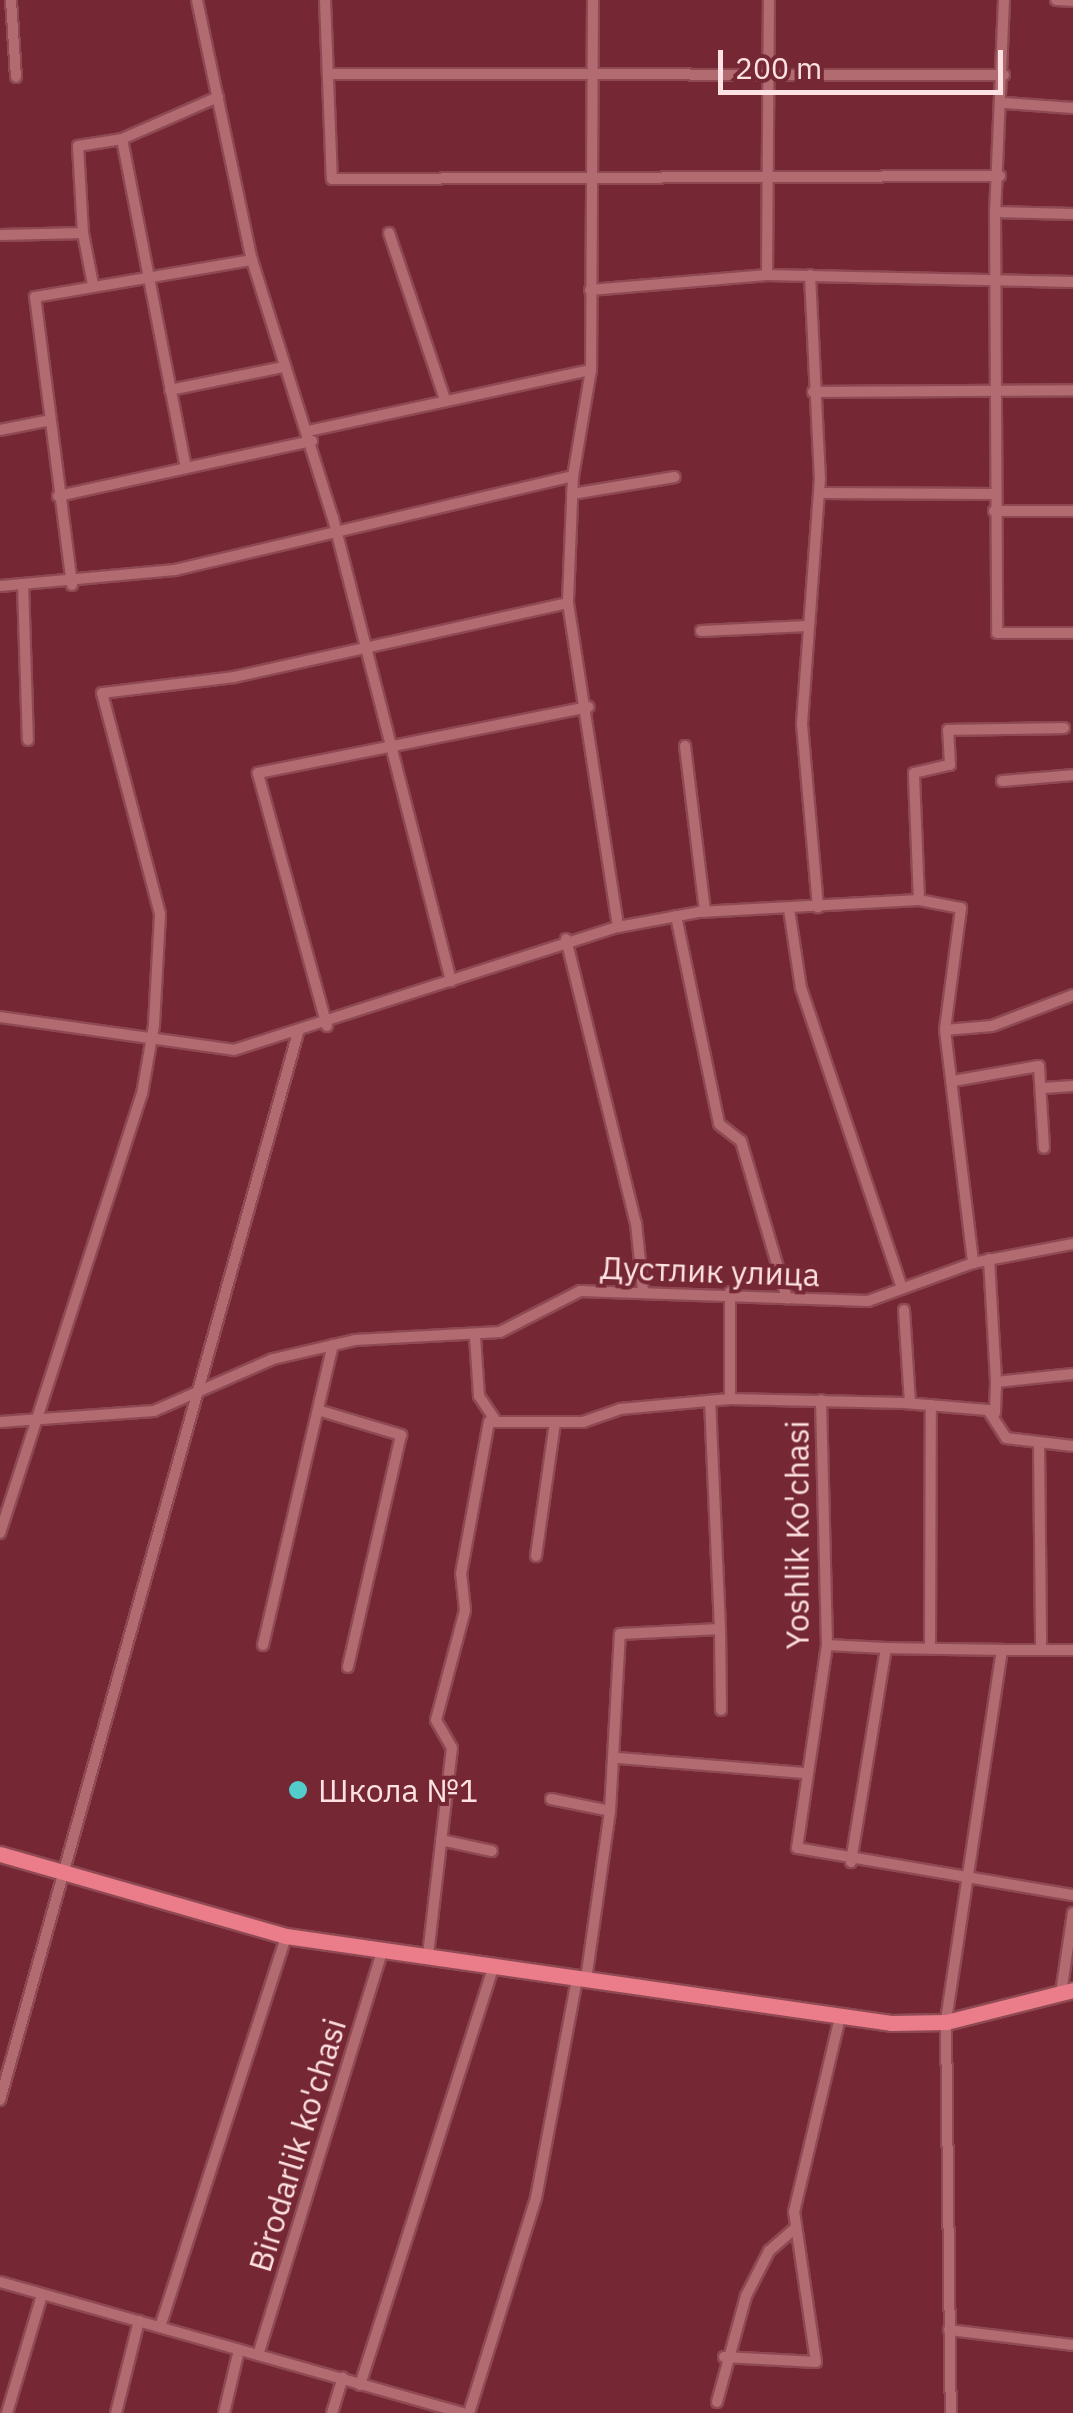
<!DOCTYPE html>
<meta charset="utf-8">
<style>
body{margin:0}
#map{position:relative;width:1073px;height:2413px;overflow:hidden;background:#752834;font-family:"IBM Plex Sans",sans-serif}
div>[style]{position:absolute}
.roads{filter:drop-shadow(2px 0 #8e4953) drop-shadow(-2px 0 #8e4953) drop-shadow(0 2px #8e4953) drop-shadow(0 -2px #8e4953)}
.street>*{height:10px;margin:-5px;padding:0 5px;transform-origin:5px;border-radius:5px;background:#b16b71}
.secondary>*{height:15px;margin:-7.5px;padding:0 7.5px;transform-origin:7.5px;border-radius:7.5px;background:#ea7d89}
.dots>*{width:28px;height:28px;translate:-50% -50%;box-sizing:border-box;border:5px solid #752834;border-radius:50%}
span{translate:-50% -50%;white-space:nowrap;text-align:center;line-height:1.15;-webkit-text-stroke:8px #752834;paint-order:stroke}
.street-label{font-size:32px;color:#fee1e2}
.poi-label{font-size:32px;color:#fee1e2}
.left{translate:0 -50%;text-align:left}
.scale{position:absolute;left:718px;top:50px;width:285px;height:45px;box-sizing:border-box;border:5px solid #fee1e2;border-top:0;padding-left:12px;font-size:30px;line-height:35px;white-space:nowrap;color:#fee1e2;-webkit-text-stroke:8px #752834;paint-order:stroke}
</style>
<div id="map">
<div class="roads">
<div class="street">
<div style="left:11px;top:0;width:77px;rotate:86.3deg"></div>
<div style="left:197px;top:0;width:266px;rotate:78.1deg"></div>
<div style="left:252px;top:260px;width:270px;rotate:72.6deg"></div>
<div style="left:333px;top:518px;width:478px;rotate:75.7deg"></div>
<div style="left:325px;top:0;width:179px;rotate:87.8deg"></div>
<div style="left:332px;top:179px;width:668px;rotate:-0.26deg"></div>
<div style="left:593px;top:0;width:370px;rotate:90.3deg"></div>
<div style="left:591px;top:370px;width:108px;rotate:99.6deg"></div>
<div style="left:573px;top:476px;width:127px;rotate:92.3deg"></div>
<div style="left:568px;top:603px;width:328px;rotate:81.2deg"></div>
<div style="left:1004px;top:0;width:212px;rotate:92.4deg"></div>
<div style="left:995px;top:212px;width:421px;rotate:89.7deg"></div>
<div style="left:997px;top:633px;width:76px"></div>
<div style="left:1056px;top:0;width:17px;rotate:3deg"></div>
<div style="left:328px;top:74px;width:676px;rotate:0.08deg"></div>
<div style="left:218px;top:97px;width:105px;rotate:156.4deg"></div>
<div style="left:122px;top:139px;width:335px;rotate:79deg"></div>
<div style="left:186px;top:468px;width:129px;rotate:-12.1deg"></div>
<div style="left:1005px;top:103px;width:68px;rotate:4.2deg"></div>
<div style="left:995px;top:212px;width:78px;rotate:1.5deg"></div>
<div style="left:83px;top:233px;width:87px;rotate:-93.3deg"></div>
<div style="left:78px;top:146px;width:45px;rotate:-9deg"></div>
<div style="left:389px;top:233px;width:175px;rotate:71.4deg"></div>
<div style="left:1px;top:235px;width:82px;rotate:-1.4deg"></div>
<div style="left:83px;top:233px;width:53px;rotate:79.1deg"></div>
<div style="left:767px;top:275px;width:275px;rotate:-89.6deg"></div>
<div style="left:810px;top:275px;width:203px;rotate:87.2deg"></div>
<div style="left:820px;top:478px;width:247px;rotate:94.2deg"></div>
<div style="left:802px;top:724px;width:184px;rotate:85deg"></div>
<div style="left:590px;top:290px;width:178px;rotate:-4.8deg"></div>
<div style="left:767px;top:275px;width:306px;rotate:1.3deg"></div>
<div style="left:170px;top:390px;width:115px;rotate:-11.5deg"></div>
<div style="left:813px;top:392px;width:260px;rotate:-0.4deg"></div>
<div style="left:0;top:430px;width:47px;rotate:-11.1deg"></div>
<div style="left:308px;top:431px;width:289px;rotate:-12.2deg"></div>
<div style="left:819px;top:493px;width:175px;rotate:0.3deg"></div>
<div style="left:572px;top:494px;width:104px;rotate:-9.4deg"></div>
<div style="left:58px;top:496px;width:131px;rotate:-12.3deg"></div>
<div style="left:994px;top:511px;width:79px"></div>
<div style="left:23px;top:584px;width:156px;rotate:88.2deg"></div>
<div style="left:72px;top:585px;width:290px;rotate:-97.3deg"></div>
<div style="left:35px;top:297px;width:220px;rotate:-9.7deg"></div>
<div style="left:0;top:586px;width:176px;rotate:-5.2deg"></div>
<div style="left:175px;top:570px;width:409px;rotate:-13.3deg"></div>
<div style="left:701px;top:631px;width:107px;rotate:-2.7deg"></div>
<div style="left:685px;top:746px;width:167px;rotate:83.1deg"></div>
<div style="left:1002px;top:781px;width:71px;rotate:-4.8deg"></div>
<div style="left:919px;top:900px;width:43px;rotate:10.8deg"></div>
<div style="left:961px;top:908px;width:123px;rotate:97.5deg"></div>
<div style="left:945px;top:1030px;width:235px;rotate:83.1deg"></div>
<div style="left:789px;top:909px;width:80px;rotate:81.4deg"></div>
<div style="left:801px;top:988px;width:317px;rotate:71.4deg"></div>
<div style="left:676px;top:916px;width:212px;rotate:78.3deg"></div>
<div style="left:719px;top:1124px;width:28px;rotate:38deg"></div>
<div style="left:741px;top:1141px;width:164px;rotate:73.7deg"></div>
<div style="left:566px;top:939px;width:292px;rotate:76.2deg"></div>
<div style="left:636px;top:1223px;width:68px;rotate:84.1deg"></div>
<div style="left:0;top:1017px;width:236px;rotate:8deg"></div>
<div style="left:234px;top:1050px;width:403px;rotate:-17.8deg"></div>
<div style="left:618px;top:927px;width:82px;rotate:-10.5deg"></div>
<div style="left:699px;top:912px;width:220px;rotate:-3.1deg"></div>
<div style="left:919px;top:900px;width:127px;rotate:-92.3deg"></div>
<div style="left:914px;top:773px;width:37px;rotate:-13deg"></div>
<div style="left:950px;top:765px;width:35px;rotate:-93deg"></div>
<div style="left:948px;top:730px;width:116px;rotate:-1deg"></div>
<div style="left:327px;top:1026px;width:262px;rotate:-105.3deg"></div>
<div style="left:258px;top:773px;width:337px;rotate:-11.3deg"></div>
<div style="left:945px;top:1030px;width:47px;rotate:-4.9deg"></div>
<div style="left:992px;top:1026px;width:87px;rotate:-20.9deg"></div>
<div style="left:953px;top:1081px;width:87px;rotate:-9.9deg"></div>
<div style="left:1039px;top:1066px;width:82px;rotate:86.5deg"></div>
<div style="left:1043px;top:1088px;width:30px;rotate:-4deg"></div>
<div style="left:989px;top:1259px;width:123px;rotate:86.7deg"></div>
<div style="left:730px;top:1292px;width:107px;rotate:90deg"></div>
<div style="left:904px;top:1310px;width:93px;rotate:86.3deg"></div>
<div style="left:475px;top:1337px;width:59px;rotate:86.1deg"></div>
<div style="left:479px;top:1396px;width:27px;rotate:56deg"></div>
<div style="left:821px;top:1400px;width:245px;rotate:88.6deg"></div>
<div style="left:827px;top:1645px;width:205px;rotate:98.4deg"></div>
<div style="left:797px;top:1848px;width:280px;rotate:9.7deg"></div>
<div style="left:321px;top:1411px;width:84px;rotate:16.7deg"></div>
<div style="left:401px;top:1435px;width:238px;rotate:102.9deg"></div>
<div style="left:995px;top:1413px;width:31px;rotate:-88deg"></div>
<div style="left:996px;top:1382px;width:77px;rotate:-5.9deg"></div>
<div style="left:0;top:1422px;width:154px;rotate:-4.1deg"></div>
<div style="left:154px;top:1411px;width:130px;rotate:-23.6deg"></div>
<div style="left:273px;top:1359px;width:84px;rotate:-13deg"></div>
<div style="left:355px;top:1340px;width:145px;rotate:-3.2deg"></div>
<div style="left:500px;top:1332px;width:90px;rotate:-27.1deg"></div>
<div style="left:580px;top:1291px;width:288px;rotate:2deg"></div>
<div style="left:868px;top:1301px;width:112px;rotate:-19.9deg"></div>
<div style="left:973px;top:1263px;width:102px;rotate:-10.8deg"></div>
<div style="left:1039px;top:1444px;width:204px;rotate:89.4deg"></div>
<div style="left:0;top:1533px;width:461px;rotate:-72.1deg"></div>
<div style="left:142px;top:1094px;width:70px;rotate:-80.1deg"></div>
<div style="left:154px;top:1025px;width:111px;rotate:-86.9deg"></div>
<div style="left:160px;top:914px;width:228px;rotate:-104.7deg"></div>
<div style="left:102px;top:693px;width:133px;rotate:-6.9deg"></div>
<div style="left:234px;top:677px;width:342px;rotate:-12.5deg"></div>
<div style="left:536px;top:1556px;width:134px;rotate:-81.9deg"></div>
<div style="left:720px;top:1629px;width:81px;rotate:89.3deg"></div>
<div style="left:263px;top:1645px;width:308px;rotate:-76.9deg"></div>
<div style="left:827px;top:1645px;width:59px;rotate:2.9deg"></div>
<div style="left:886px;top:1648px;width:217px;rotate:99.3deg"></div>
<div style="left:930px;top:1647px;width:242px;rotate:-89.8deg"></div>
<div style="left:886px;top:1648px;width:116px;rotate:1deg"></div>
<div style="left:1002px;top:1650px;width:376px;rotate:98.6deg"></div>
<div style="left:946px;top:2022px;width:391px;rotate:89.3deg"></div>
<div style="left:1002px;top:1650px;width:71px"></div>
<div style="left:617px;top:1758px;width:189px;rotate:4.6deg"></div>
<div style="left:551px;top:1799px;width:60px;rotate:11.5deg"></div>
<div style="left:610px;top:1811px;width:171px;rotate:98.1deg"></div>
<div style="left:610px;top:1811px;width:177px;rotate:-86.8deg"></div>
<div style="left:620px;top:1634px;width:100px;rotate:-2.9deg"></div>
<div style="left:720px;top:1629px;width:225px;rotate:-92.5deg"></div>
<div style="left:441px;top:1840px;width:52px;rotate:12.2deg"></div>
<div style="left:428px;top:1955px;width:208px;rotate:-83.4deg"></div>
<div style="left:452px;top:1748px;width:32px;rotate:-120deg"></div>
<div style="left:436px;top:1720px;width:114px;rotate:-75.2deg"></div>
<div style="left:465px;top:1610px;width:36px;rotate:-96deg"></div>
<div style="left:461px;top:1574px;width:155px;rotate:-79.6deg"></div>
<div style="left:489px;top:1422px;width:94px"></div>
<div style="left:583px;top:1422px;width:39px;rotate:-19deg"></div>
<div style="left:620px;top:1409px;width:110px;rotate:-5.2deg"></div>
<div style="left:730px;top:1399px;width:174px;rotate:1.3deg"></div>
<div style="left:904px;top:1403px;width:84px;rotate:4.8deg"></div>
<div style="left:988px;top:1410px;width:33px;rotate:57deg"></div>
<div style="left:1006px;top:1438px;width:67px;rotate:6.8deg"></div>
<div style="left:1061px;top:1993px;width:81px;rotate:-81.5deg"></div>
<div style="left:0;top:2100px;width:1108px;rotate:-74.4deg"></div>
<div style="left:0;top:2282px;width:480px;rotate:15.8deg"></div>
<div style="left:160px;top:2327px;width:411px;rotate:-72.1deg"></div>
<div style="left:949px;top:2330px;width:125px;rotate:6.9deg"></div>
<div style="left:258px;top:2355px;width:425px;rotate:-72.9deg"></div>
<div style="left:724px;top:2357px;width:92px;rotate:3.1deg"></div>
<div style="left:816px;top:2362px;width:152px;rotate:-98.3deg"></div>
<div style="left:794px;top:2212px;width:200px;rotate:-76.7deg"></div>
<div style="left:360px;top:2385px;width:440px;rotate:-72.3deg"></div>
<div style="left:717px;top:2402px;width:110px;rotate:-74.7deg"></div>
<div style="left:746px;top:2296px;width:51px;rotate:-62.9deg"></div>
<div style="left:769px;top:2251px;width:33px;rotate:-41deg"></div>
<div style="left:7px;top:2413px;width:123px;rotate:-73.5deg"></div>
<div style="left:116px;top:2413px;width:95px;rotate:-76deg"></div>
<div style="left:224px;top:2413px;width:65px;rotate:-76.6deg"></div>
<div style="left:332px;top:2413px;width:37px;rotate:-73deg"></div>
<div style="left:469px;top:2413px;width:225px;rotate:-72.7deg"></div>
<div style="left:536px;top:2198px;width:224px;rotate:-79.4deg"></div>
</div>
<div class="secondary">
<div style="left:0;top:1854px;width:298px;rotate:16deg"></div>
<div style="left:286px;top:1936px;width:611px;rotate:8.18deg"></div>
<div style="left:891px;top:2023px;width:55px;rotate:-1deg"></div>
<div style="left:946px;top:2022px;width:131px;rotate:-14.1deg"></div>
</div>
</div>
<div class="dots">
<div style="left:298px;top:1790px;background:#52cdcc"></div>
</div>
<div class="street-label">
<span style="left:710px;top:1271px;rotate:2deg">Дустлик улица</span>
<span style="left:797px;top:1535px;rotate:-90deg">Yoshlik Ko'chasi</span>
<span style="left:297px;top:2145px;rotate:-73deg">Birodarlik ko'chasi</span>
</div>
<div class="poi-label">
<span class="left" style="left:318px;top:1790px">Школа №1</span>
</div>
<div class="scale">200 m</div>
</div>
